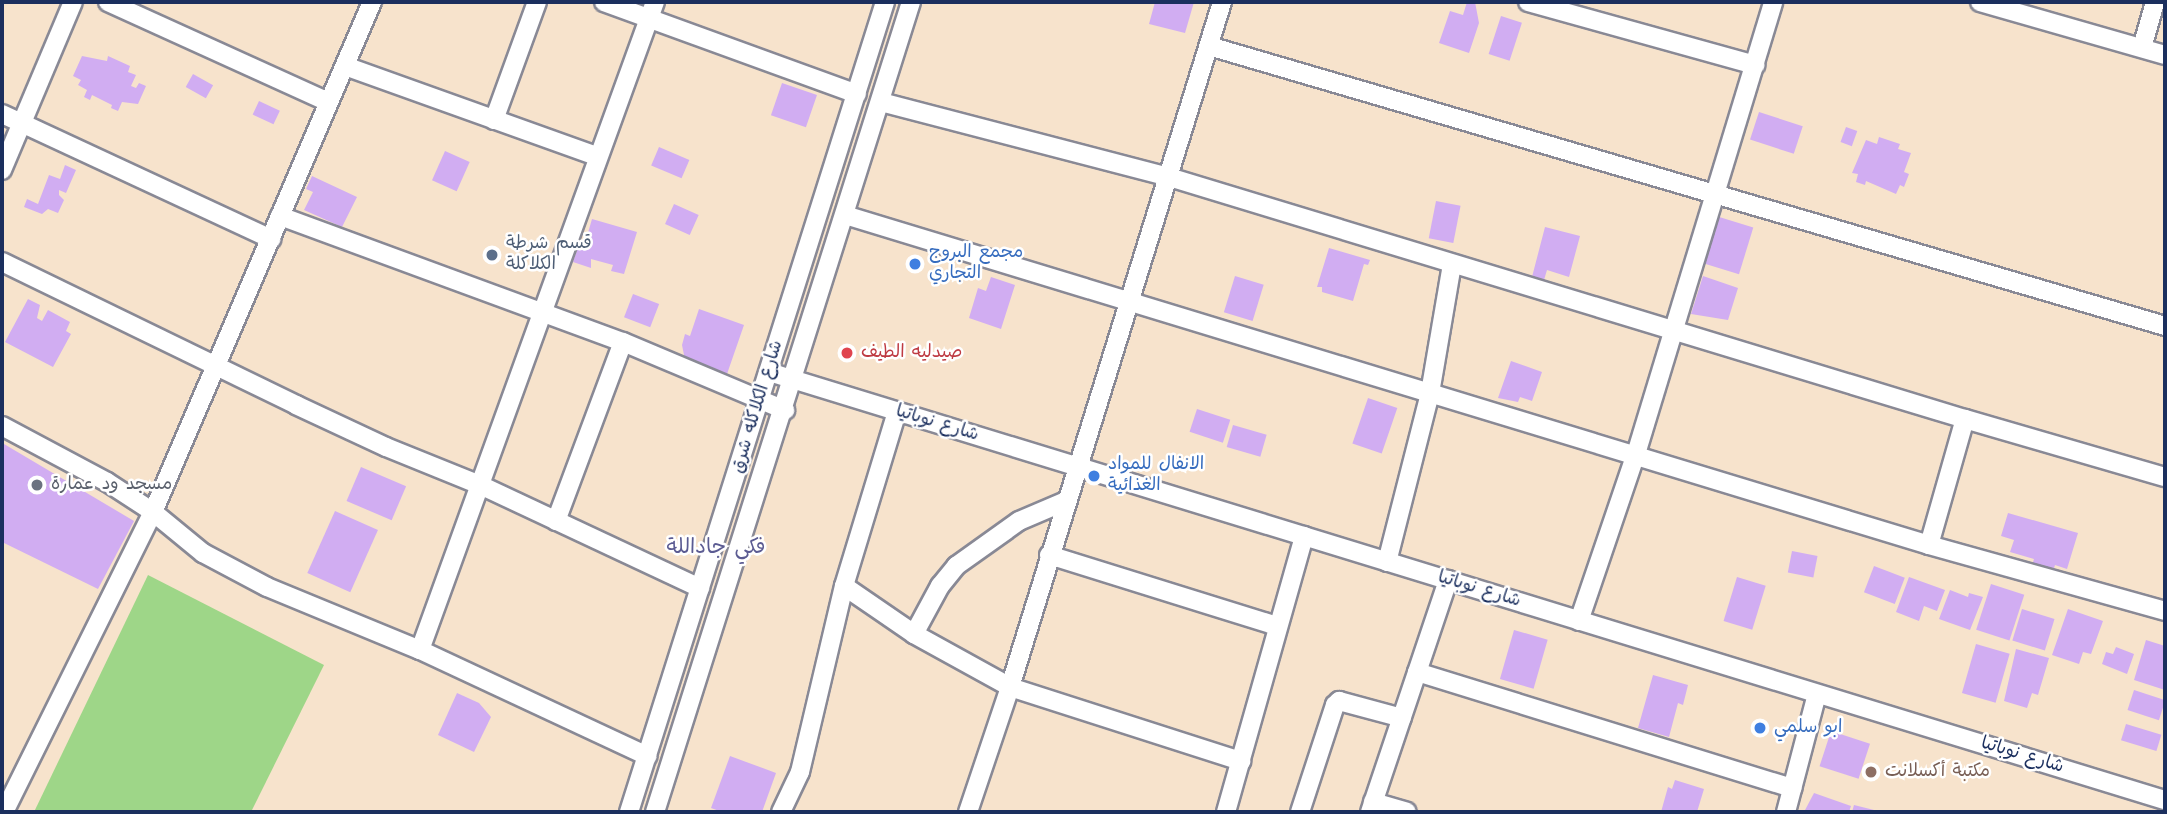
<!DOCTYPE html>
<meta charset="utf-8">
<style>
body{margin:0}
#map{position:relative;width:2167px;height:814px;overflow:hidden;background:#f7e3cc;font-family:Kalam,"Playpen Sans Arabic",sans-serif}
div>[style]{position:absolute}
.green>*{inset:0;background:#9ed688}
.building>*{inset:0;background:#d1adf2;transform-origin:0 0}
.roads{filter:drop-shadow(2px 0 #898995) drop-shadow(-2px 0 #898995) drop-shadow(0 2px #898995) drop-shadow(0 -2px #898995)}
.minor>*{height:18px;margin:-9px;padding:0 9px;transform-origin:9px;border-radius:9px;background:#fff}
.dots>*{width:19px;height:19px;translate:-50% -50%;box-sizing:border-box;border:4px solid #fff;border-radius:50%}
span{translate:-50% -50%;white-space:nowrap;text-align:center;line-height:1.15;-webkit-text-stroke:5px #fff;paint-order:stroke}
.service-label{font-size:18px;color:#4e5e75}
.left{translate:0 -50%;text-align:left}
.shop-label{font-size:18px;color:#366cbe}
.health-label{font-size:18px;color:#be3a42}
.street-label{font-size:18px;color:#1b2f5e}
.worship-label{font-size:18px;color:#5b616d}
.education-label{font-size:18px;color:#785e54}
.quarter-label{font-size:21px;color:#5b5b92}
.frame{position:absolute;inset:0;border:4px solid #1b2f5e;pointer-events:none}
</style>
<div id="map">
<div class="green">
<div style="clip-path:polygon(148px 575px,324px 665px,251px 812px,34px 812px)"></div>
</div>
<div class="building">
<div style="clip-path:polygon(1155px 2px,1194px 2px,1185px 33px,1149px 24px)"></div>
<div style="clip-path:polygon(1467px 2px,1475px 2px,1479px 23px,1469px 53px,1439px 43px,1450px 11px,1463px 15px)"></div>
<div style="left:1501px;top:16px;width:22px;height:40px;rotate:18deg"></div>
<div style="clip-path:polygon(82px 56px,107px 61px,108px 56px,130px 66px,128px 72px,136px 75px,131px 86px,136px 88px,139px 83px,146px 86px,138px 104px,122px 102px,118px 111px,111px 108px,112px 105px,92px 95px,90px 100px,84px 97px,87px 90px,78px 85px,81px 80px,73px 76px)"></div>
<div style="left:193px;top:74px;width:23px;height:15px;rotate:29deg"></div>
<div style="left:782px;top:83px;width:37px;height:34px;rotate:19deg"></div>
<div style="left:259px;top:101px;width:23px;height:15px;rotate:25deg"></div>
<div style="left:1759px;top:112px;width:46px;height:29px;rotate:18deg"></div>
<div style="left:1846px;top:127px;width:12px;height:16px;rotate:20deg"></div>
<div style="clip-path:polygon(1879px 137px,1900px 144px,1898px 149px,1911px 153px,1904px 172px,1909px 174px,1904px 187px,1900px 185px,1896px 194px,1866px 181px,1865px 185px,1856px 182px,1858px 174px,1852px 173px,1866px 140px,1877px 144px)"></div>
<div style="left:659px;top:147px;width:33px;height:20px;rotate:23deg"></div>
<div style="left:445px;top:151px;width:27px;height:32px;rotate:24deg"></div>
<div style="clip-path:polygon(65px 165px,76px 170px,66px 193px,59px 190px,59px 195px,64px 200px,58px 213px,48px 209px,42px 214px,24px 207px,27px 199px,38px 204px,49px 175px,60px 179px)"></div>
<div style="clip-path:polygon(312px 176px,357px 197px,342px 227px,304px 210px,313px 192px,306px 189px)"></div>
<div style="left:1436px;top:201px;width:25px;height:38px;rotate:11deg"></div>
<div style="left:674px;top:204px;width:27px;height:22px;rotate:24deg"></div>
<div style="left:1716px;top:216px;width:39px;height:49px;rotate:17deg"></div>
<div style="clip-path:polygon(592px 219px,637px 232px,624px 274px,611px 271px,613px 265px,591px 259px,591px 268px,573px 262px,580px 241px,585px 243px)"></div>
<div style="clip-path:polygon(1545px 227px,1580px 236px,1569px 277px,1547px 270px,1544px 280px,1532px 277px)"></div>
<div style="clip-path:polygon(1329px 248px,1370px 260px,1368px 265px,1364px 264px,1353px 301px,1322px 292px,1322px 287px,1317px 287px)"></div>
<div style="left:1235px;top:276px;width:30px;height:38px;rotate:17deg"></div>
<div style="clip-path:polygon(1703px 276px,1738px 288px,1728px 320px,1691px 314px)"></div>
<div style="clip-path:polygon(991px 277px,1015px 285px,1001px 329px,969px 318px,978px 288px,986px 291px)"></div>
<div style="left:633px;top:294px;width:28px;height:25px;rotate:21deg"></div>
<div style="clip-path:polygon(28px 299px,40px 305px,37px 318px,42px 321px,48px 310px,70px 322px,66px 331px,71px 334px,53px 367px,5px 342px)"></div>
<div style="clip-path:polygon(699px 309px,744px 325px,727px 374px,685px 360px,682px 345px,685px 334px,690px 336px)"></div>
<div style="clip-path:polygon(1511px 361px,1542px 372px,1532px 401px,1520px 397px,1518px 402px,1498px 398px)"></div>
<div style="left:1368px;top:398px;width:31px;height:48px;rotate:19deg"></div>
<div style="left:1197px;top:409px;width:35px;height:24px;rotate:18deg"></div>
<div style="left:1233px;top:425px;width:35px;height:23px;rotate:16deg"></div>
<div style="clip-path:polygon(4px 444px,134px 521px,98px 589px,2px 542px)"></div>
<div style="left:361px;top:467px;width:49px;height:37px;rotate:23deg"></div>
<div style="left:335px;top:511px;width:47px;height:68px;rotate:24deg"></div>
<div style="clip-path:polygon(2008px 513px,2078px 533px,2067px 569px,2055px 565px,2051px 578px,2030px 572px,2034px 559px,2010px 552px,2014px 540px,2001px 536px)"></div>
<div style="left:1792px;top:551px;width:26px;height:22px;rotate:11deg"></div>
<div style="left:1874px;top:566px;width:33px;height:28px;rotate:21deg"></div>
<div style="left:1737px;top:577px;width:30px;height:46px;rotate:17deg"></div>
<div style="clip-path:polygon(1909px 577px,1945px 590px,1937px 611px,1924px 606px,1919px 621px,1896px 612px)"></div>
<div style="left:1991px;top:584px;width:35px;height:48px;rotate:18deg"></div>
<div style="clip-path:polygon(1950px 590px,1968px 597px,1969px 593px,1983px 597px,1970px 630px,1939px 619px)"></div>
<div style="left:2022px;top:609px;width:34px;height:33px;rotate:17deg"></div>
<div style="clip-path:polygon(2068px 609px,2103px 621px,2091px 654px,2083px 652px,2079px 664px,2052px 655px)"></div>
<div style="left:1514px;top:630px;width:35px;height:51px;rotate:16deg"></div>
<div style="clip-path:polygon(2146px 640px,2165px 646px,2165px 690px,2134px 680px)"></div>
<div style="left:1976px;top:644px;width:35px;height:51px;rotate:16deg"></div>
<div style="clip-path:polygon(2116px 647px,2134px 654px,2127px 674px,2102px 664px,2106px 652px,2113px 654px)"></div>
<div style="clip-path:polygon(2016px 649px,2049px 658px,2038px 695px,2032px 693px,2027px 708px,2004px 701px)"></div>
<div style="clip-path:polygon(1653px 675px,1688px 685px,1683px 705px,1678px 703px,1669px 737px,1638px 728px)"></div>
<div style="left:2134px;top:690px;width:33px;height:21px;rotate:18deg"></div>
<div style="clip-path:polygon(457px 693px,479px 703px,491px 717px,474px 752px,438px 735px)"></div>
<div style="left:2126px;top:724px;width:37px;height:17px;rotate:17deg"></div>
<div style="left:1831px;top:731px;width:41px;height:37px;rotate:18deg"></div>
<div style="clip-path:polygon(730px 756px,776px 773px,762px 812px,722px 812px,711px 808px)"></div>
<div style="clip-path:polygon(1675px 780px,1704px 789px,1697px 812px,1661px 812px,1668px 787px,1672px 789px)"></div>
<div style="clip-path:polygon(1814px 793px,1851px 806px,1849px 812px,1804px 812px)"></div>
<div style="clip-path:polygon(1854px 805px,1878px 811px,1878px 812px,1852px 812px)"></div>
</div>
<div class="roads">
<div class="minor">
<div style="left:108px;top:2px;width:242px;rotate:24.4deg"></div>
<div style="left:604px;top:2px;width:269px;rotate:20deg"></div>
<div style="left:1528px;top:2px;width:236px;rotate:15.5deg"></div>
<div style="left:1980px;top:2px;width:192px;rotate:16deg"></div>
<div style="left:1209px;top:46px;width:996px;rotate:16.32deg"></div>
<div style="left:2142px;top:48px;width:48px;rotate:-74.2deg"></div>
<div style="left:345px;top:66px;width:267px;rotate:19.7deg"></div>
<div style="left:881px;top:102px;width:298px;rotate:14.6deg"></div>
<div style="left:1169px;top:177px;width:832px;rotate:16.91deg"></div>
<div style="left:1965px;top:419px;width:208px;rotate:16.2deg"></div>
<div style="left:2px;top:114px;width:297px;rotate:24.9deg"></div>
<div style="left:494px;top:120px;width:126px;rotate:-70deg"></div>
<div style="left:2px;top:170px;width:182px;rotate:-67.1deg"></div>
<div style="left:845px;top:215px;width:1133px;rotate:16.93deg"></div>
<div style="left:1929px;top:545px;width:245px;rotate:15.6deg"></div>
<div style="left:280px;top:216px;width:365px;rotate:20.2deg"></div>
<div style="left:623px;top:342px;width:176px;rotate:22.8deg"></div>
<div style="left:2px;top:262px;width:327px;rotate:25.9deg"></div>
<div style="left:296px;top:405px;width:99px;rotate:25deg"></div>
<div style="left:386px;top:447px;width:101px;rotate:22deg"></div>
<div style="left:480px;top:485px;width:243px;rotate:25.1deg"></div>
<div style="left:769px;top:372px;width:1460px;rotate:17.05deg"></div>
<div style="left:2px;top:426px;width:119px;rotate:28.1deg"></div>
<div style="left:107px;top:482px;width:55px;rotate:33.1deg"></div>
<div style="left:153px;top:512px;width:65px;rotate:39.4deg"></div>
<div style="left:203px;top:553px;width:72px;rotate:28deg"></div>
<div style="left:267px;top:587px;width:165px;rotate:22.4deg"></div>
<div style="left:420px;top:650px;width:251px;rotate:25deg"></div>
<div style="left:556px;top:521px;width:191px;rotate:-69.5deg"></div>
<div style="left:1929px;top:545px;width:131px;rotate:-74.1deg"></div>
<div style="left:1049px;top:555px;width:239px;rotate:17.3deg"></div>
<div style="left:1387px;top:562px;width:174px;rotate:-75.7deg"></div>
<div style="left:1430px;top:393px;width:131px;rotate:-80.3deg"></div>
<div style="left:844px;top:586px;width:85px;rotate:34.4deg"></div>
<div style="left:914px;top:634px;width:110px;rotate:28.9deg"></div>
<div style="left:1010px;top:687px;width:243px;rotate:17.8deg"></div>
<div style="left:1579px;top:621px;width:176px;rotate:-71.2deg"></div>
<div style="left:1636px;top:454px;width:472px;rotate:-73.1deg"></div>
<div style="left:914px;top:634px;width:55px;rotate:-61.6deg"></div>
<div style="left:940px;top:586px;width:26px;rotate:-51deg"></div>
<div style="left:956px;top:566px;width:77px;rotate:-35.5deg"></div>
<div style="left:1019px;top:521px;width:51px;rotate:-23.1deg"></div>
<div style="left:420px;top:650px;width:689px;rotate:-70.07deg"></div>
<div style="left:1417px;top:672px;width:393px;rotate:17.2deg"></div>
<div style="left:1373px;top:802px;width:35px;rotate:16deg"></div>
<div style="left:4px;top:812px;width:335px;rotate:-63.6deg"></div>
<div style="left:153px;top:512px;width:555px;rotate:-66.76deg"></div>
<div style="left:629px;top:812px;width:849px;rotate:-72.46deg"></div>
<div style="left:655px;top:812px;width:849px;rotate:-72.46deg"></div>
<div style="left:781px;top:812px;width:44px;rotate:-64.6deg"></div>
<div style="left:800px;top:772px;width:191px;rotate:-76.7deg"></div>
<div style="left:844px;top:586px;width:182px;rotate:-73.1deg"></div>
<div style="left:968px;top:812px;width:132px;rotate:-71.4deg"></div>
<div style="left:1010px;top:687px;width:717px;rotate:-72.8deg"></div>
<div style="left:1226px;top:812px;width:287px;rotate:-74.2deg"></div>
<div style="left:1300px;top:812px;width:113px;rotate:-71.9deg"></div>
<div style="left:1335px;top:705px;width:6px;rotate:-45deg"></div>
<div style="left:1339px;top:701px;width:65px;rotate:15.1deg"></div>
<div style="left:1370px;top:812px;width:245px;rotate:-71.4deg"></div>
<div style="left:1786px;top:812px;width:122px;rotate:-75.3deg"></div>
</div>
</div>
<div class="dots">
<div style="left:492px;top:255px;background:#5c6f8a"></div>
<div style="left:915px;top:264px;background:#3f7fe0"></div>
<div style="left:847px;top:353px;background:#e0444e"></div>
<div style="left:1094px;top:476px;background:#3f7fe0"></div>
<div style="left:37px;top:485px;background:#6b7280"></div>
<div style="left:1760px;top:728px;background:#3f7fe0"></div>
<div style="left:1871px;top:772px;background:#8d6e63"></div>
</div>
<div class="service-label">
<span class="left" style="left:506px;top:255px">قسم شرطة<br>الكلاكلة</span>
</div>
<div class="shop-label">
<span class="left" style="left:929px;top:264px">مجمع البروج<br>التجاري</span>
<span class="left" style="left:1108px;top:476px">الانفال للمواد<br>الغذائية</span>
<span class="left" style="left:1774px;top:728px">ابو سلمي</span>
</div>
<div class="health-label">
<span class="left" style="left:861px;top:353px">صيدليه الطيف</span>
</div>
<div class="street-label">
<span style="left:758px;top:407px;rotate:-73deg">شارع الكلاكله شرق</span>
<span style="left:937px;top:424px;rotate:17deg">شارع نوباتيا</span>
<span style="left:1479px;top:590px;rotate:17deg">شارع نوباتيا</span>
<span style="left:2022px;top:756px;rotate:17deg">شارع نوباتيا</span>
</div>
<div class="worship-label">
<span class="left" style="left:51px;top:485px">مسجد ود عمارة</span>
</div>
<div class="education-label">
<span class="left" style="left:1885px;top:772px">مكتبة أكسلانت</span>
</div>
<div class="quarter-label">
<span style="left:716px;top:548px">فكي جاداللة</span>
</div>
<div class="frame"></div>
</div>
